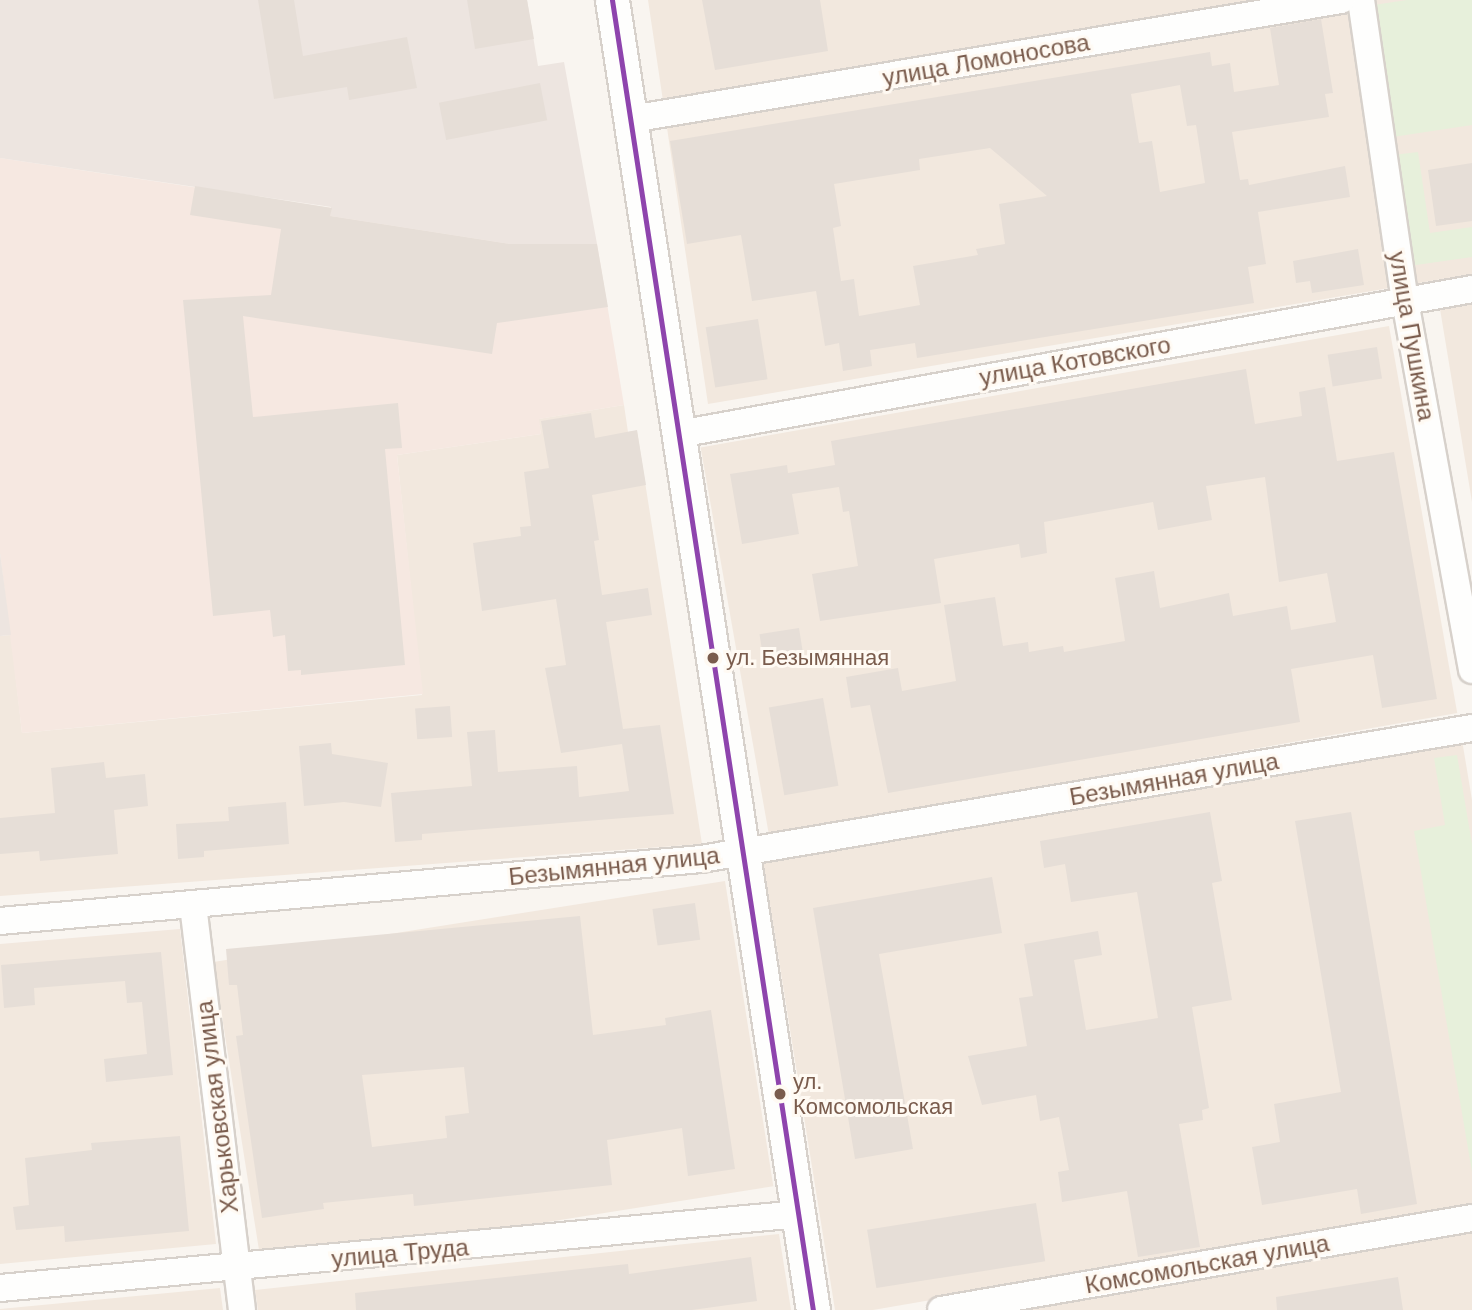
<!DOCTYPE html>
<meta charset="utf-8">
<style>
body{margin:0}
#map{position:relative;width:1472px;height:1310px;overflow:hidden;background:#f9f5f0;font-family:Helvetica,sans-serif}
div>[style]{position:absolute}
.residential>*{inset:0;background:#f2e8de;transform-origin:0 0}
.commercial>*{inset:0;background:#f6e8e1}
.industrial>*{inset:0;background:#ede5e0}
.green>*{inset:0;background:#e7f0db}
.building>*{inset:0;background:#e6ded7;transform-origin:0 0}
.roads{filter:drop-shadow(2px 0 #d7d1cb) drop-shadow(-2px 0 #d7d1cb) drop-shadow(0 2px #d7d1cb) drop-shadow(0 -2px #d7d1cb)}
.minor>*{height:26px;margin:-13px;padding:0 13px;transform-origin:13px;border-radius:13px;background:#fefefd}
.tertiary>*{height:33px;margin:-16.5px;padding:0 16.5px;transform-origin:16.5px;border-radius:16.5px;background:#fefefd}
.bus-1>*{height:5px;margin:-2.5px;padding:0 2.5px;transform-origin:2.5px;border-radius:2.5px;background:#8e44ad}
.dots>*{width:19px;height:19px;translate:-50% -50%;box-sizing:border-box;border:4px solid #fffaf3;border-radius:50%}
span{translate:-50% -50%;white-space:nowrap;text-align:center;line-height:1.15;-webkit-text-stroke:6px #fffaf3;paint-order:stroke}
.bus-label{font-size:22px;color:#7a5c4d}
.left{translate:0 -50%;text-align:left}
.street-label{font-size:24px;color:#7a5c4d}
</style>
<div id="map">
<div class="residential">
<div style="clip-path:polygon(648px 0,1259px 0,1260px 6px,1298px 0,1472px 0,1472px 274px,708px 404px)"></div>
<div style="clip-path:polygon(1472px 304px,1472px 502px,1440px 309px)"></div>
<div style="left:1389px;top:326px;width:393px;height:699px;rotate:80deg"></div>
<div style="clip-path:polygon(624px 405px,628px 432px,637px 431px,702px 844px,0 896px,0 636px,11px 635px,22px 733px,422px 695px,397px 455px,541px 434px,538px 419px)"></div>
<div style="clip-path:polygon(1462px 740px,1472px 800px,1472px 1207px,873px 1310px,835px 1310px,763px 861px)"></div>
<div style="left:725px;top:881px;width:309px;height:518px;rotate:81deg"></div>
<div style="clip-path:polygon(180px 929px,216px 1244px,0 1264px,0 944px)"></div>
<div style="clip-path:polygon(1472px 1233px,1472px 1310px,1012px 1310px)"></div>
<div style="clip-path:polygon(779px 1234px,791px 1310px,258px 1310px,255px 1290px)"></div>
<div style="clip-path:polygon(220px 1288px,223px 1310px,0 1310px,0 1309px)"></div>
</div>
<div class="commercial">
<div style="clip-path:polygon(0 158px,332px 208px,331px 216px,510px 244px,597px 244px,624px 405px,539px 419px,541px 434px,397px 455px,423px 694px,22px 733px,0 553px)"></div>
</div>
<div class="industrial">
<div style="clip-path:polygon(0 0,527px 0,538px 66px,564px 62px,597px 244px,510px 244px,330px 216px,331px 207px,0 158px)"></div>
<div style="clip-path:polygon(0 553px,11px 635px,0 636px)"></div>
</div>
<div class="green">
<div style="clip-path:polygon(1407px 0,1472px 0,1472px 125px,1386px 138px,1367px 6px)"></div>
<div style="clip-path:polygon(1418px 152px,1430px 233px,1472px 227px,1472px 257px,1409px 266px,1393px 155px)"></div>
<div style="clip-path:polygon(1457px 755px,1472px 844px,1472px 1172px,1414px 831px,1445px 825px,1434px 758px)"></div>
</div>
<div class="building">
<div style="clip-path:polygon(258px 0,294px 0,303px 56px,407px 37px,417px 88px,349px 100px,347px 87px,274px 99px)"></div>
<div style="clip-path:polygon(467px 0,527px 0,534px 39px,475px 49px)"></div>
<div style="clip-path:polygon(702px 0,820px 0,828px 51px,715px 70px)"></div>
<div style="clip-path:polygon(evenodd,1321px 19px,1333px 93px,1325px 94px,1329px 117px,1232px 132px,1240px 180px,1248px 179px,1249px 185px,1345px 166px,1350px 197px,1258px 212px,1266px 264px,1248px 267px,1254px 303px,917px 358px,915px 343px,870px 350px,872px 366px,843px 371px,839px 343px,825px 346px,816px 291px,752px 301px,741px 235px,687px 244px,670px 141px,1210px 52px,1212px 66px,1230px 63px,1234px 92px,1279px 85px,1270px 28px,1321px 19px,1180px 85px,1187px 126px,1196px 125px,1205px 183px,1160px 192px,1152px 141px,1139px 143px,1131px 94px,1180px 85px,1321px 19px,990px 148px,1047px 196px,999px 204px,1005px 244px,976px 249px,978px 255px,913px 266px,920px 305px,859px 316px,854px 279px,841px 281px,833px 228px,841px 226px,834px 184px,920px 170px,919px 159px,990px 148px)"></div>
<div style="left:540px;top:83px;width:38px;height:103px;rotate:79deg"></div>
<div style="clip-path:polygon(1472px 163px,1472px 221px,1436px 226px,1428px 170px)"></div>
<div style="clip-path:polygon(195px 186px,332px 208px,330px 216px,510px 244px,597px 244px,608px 307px,497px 323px,492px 354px,243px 316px,253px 417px,398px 403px,402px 448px,385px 449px,405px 665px,301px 675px,301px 670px,288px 671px,285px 635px,273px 637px,270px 610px,213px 616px,183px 300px,271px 295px,281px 229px,190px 215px)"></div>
<div style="clip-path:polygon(1358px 249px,1364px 285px,1312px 293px,1310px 281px,1296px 283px,1293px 261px)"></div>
<div style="left:758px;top:319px;width:61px;height:53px;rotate:81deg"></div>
<div style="left:1377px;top:347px;width:32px;height:50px;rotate:81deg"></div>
<div style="clip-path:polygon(1246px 369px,1255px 424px,1302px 416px,1299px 392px,1325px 387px,1337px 461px,1394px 452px,1437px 699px,1382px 708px,1373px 655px,1291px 669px,1300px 722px,888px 793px,870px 705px,851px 708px,846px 677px,898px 668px,902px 691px,956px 681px,944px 605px,995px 597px,1003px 646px,1028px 642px,1029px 652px,1063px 646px,1064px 652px,1125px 641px,1115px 578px,1154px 571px,1160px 608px,1229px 593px,1233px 616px,1287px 606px,1291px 630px,1336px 622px,1327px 573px,1279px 582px,1265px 477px,1206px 486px,1212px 520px,1158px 530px,1153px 502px,1044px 522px,1047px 553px,1021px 558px,1019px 544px,934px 559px,941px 603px,820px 621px,812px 574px,858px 566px,849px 511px,843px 512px,839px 487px,792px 494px,799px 534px,742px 544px,730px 474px,787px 465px,788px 473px,835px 465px,831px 441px)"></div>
<div style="clip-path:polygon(591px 413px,595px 438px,637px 430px,646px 485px,592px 495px,599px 540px,594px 541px,602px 595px,648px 588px,652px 615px,606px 622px,623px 729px,660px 725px,674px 814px,422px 834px,422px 840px,395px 842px,391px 793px,472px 786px,467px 732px,495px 730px,498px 772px,577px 766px,579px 797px,629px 791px,622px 744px,561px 753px,545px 668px,566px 665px,556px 599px,482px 611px,473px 543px,521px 536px,520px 527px,531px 526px,524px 472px,549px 468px,541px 421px)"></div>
<div style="left:799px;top:628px;width:25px;height:40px;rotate:81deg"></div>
<div style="left:823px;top:698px;width:89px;height:55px;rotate:80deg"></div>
<div style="left:450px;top:706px;width:31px;height:35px;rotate:86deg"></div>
<div style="clip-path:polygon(331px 743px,332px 754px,388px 763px,381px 807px,344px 802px,304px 806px,299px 746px)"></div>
<div style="clip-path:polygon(104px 762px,106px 778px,145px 774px,148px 806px,114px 810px,118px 854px,40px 861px,39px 851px,0 854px,0 818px,55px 813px,51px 768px)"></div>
<div style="clip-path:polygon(286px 802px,289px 844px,204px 851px,204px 857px,178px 859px,176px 824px,229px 821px,228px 807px)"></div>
<div style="clip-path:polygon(1210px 812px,1222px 881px,1212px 883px,1232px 1000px,1192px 1007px,1209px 1108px,1202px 1110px,1203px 1120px,1179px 1124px,1200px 1247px,1138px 1257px,1127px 1191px,1062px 1202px,1058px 1172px,1069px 1170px,1059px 1117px,1040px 1121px,1036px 1095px,982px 1105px,968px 1056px,1027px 1046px,1019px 998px,1033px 996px,1024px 944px,1098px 931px,1102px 955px,1074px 960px,1086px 1030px,1158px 1018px,1137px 892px,1071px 902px,1065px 864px,1044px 868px,1040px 841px)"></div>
<div style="clip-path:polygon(1351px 812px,1417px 1204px,1361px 1214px,1357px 1189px,1262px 1205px,1252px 1147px,1280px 1142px,1274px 1104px,1341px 1092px,1295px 821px)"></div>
<div style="clip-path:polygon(992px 877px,1002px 933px,879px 954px,913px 1149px,855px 1159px,813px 908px)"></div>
<div style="left:695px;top:903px;width:37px;height:43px;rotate:82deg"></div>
<div style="clip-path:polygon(evenodd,580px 916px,593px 1035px,666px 1025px,665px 1018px,711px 1010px,735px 1169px,688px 1176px,682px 1128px,607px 1140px,612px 1185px,414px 1206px,413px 1194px,323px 1203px,324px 1209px,262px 1218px,236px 1036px,243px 1035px,237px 985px,229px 985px,226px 949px,580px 916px,464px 1067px,469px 1113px,445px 1116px,447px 1138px,372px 1147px,362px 1075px,464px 1067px)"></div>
<div style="clip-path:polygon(161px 952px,173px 1075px,106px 1082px,104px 1059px,147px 1054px,142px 1002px,127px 1003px,125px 981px,34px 988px,35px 1005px,4px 1008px,1px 965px)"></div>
<div style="clip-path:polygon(180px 1136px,189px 1231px,65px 1242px,64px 1226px,16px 1230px,13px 1207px,29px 1205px,25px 1158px,92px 1150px,91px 1143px)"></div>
<div style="left:1036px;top:1203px;width:59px;height:171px;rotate:81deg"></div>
<div style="clip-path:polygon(751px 1257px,757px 1301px,692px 1310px,356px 1310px,355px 1293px,628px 1264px,629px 1274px)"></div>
<div style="clip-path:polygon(1398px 1277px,1403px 1310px,1277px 1310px,1276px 1297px)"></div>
</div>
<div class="roads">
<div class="minor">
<div style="left:1361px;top:0;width:304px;rotate:81.7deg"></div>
<div style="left:1405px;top:301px;width:375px;rotate:79.7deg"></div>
<div style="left:631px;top:119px;width:720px;rotate:-9.51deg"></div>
<div style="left:679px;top:434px;width:806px;rotate:-10.36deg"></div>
<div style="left:193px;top:905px;width:408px;rotate:83.1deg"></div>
<div style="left:0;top:921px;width:704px;rotate:-5.05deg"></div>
<div style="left:701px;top:859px;width:782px;rotate:-9.64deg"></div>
<div style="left:0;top:1288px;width:802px;rotate:-5.29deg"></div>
<div style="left:941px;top:1310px;width:539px;rotate:-9.83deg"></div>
</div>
<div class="tertiary">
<div style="left:612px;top:0;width:1325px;rotate:81.28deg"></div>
</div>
</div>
<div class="bus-1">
<div style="left:612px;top:0;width:1325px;rotate:81.28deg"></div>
</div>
<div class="dots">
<div style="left:713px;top:658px;background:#7a5c4d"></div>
<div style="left:780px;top:1094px;background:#7a5c4d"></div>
</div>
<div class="bus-label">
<span class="left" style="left:726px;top:658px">ул. Безымянная</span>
<span class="left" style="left:793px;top:1094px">ул.<br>Комсомольская</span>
</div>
<div class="street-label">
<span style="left:986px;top:60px;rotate:-10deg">улица Ломоносова</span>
<span style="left:1412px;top:336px;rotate:80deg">улица Пушкина</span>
<span style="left:1075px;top:361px;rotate:-10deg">улица Котовского</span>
<span style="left:1174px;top:779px;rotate:-10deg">Безымянная улица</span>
<span style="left:614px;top:866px;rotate:-6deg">Безымянная улица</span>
<span style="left:217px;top:1107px;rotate:-97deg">Харьковская улица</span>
<span style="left:400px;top:1253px;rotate:-5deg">улица Труда</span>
<span style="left:1207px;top:1264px;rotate:-10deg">Комсомольская улица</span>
</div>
</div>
